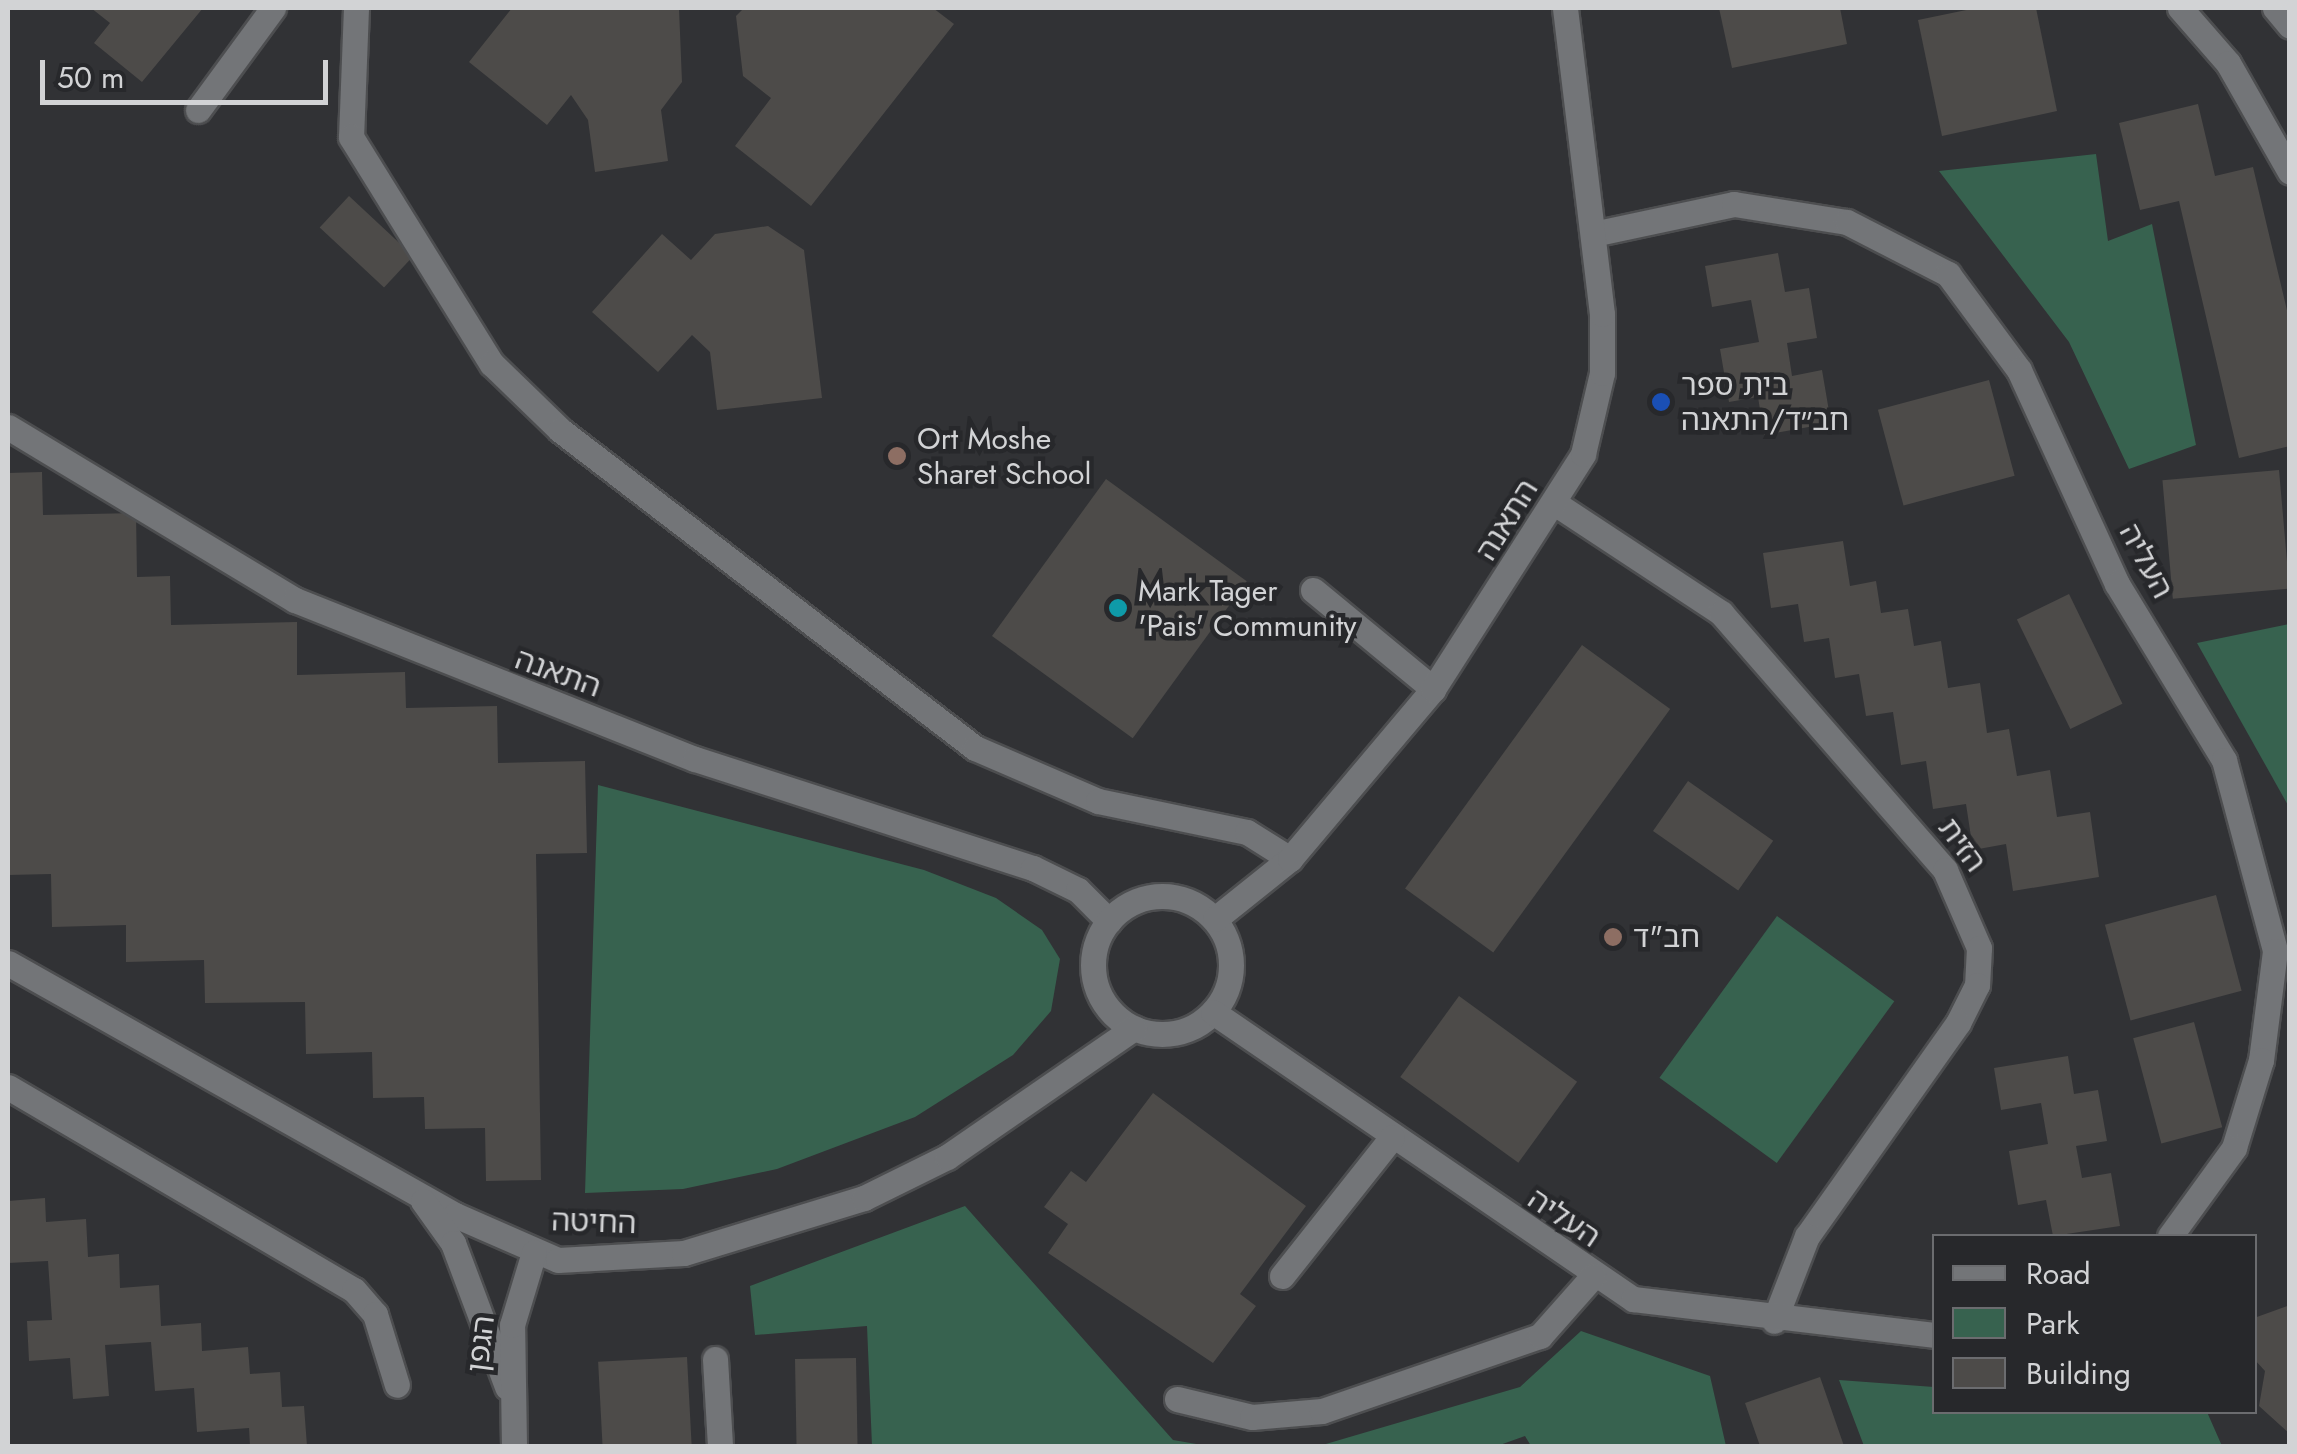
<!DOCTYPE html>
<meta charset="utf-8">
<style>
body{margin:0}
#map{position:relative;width:2297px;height:1454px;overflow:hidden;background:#313235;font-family:Jost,"Noto Sans Hebrew",sans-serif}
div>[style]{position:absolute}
.green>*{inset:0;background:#37624f;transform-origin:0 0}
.building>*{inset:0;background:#4d4b49;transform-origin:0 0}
.roads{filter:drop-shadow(2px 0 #4d4e50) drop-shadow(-2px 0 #4d4e50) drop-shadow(0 2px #4d4e50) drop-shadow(0 -2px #4d4e50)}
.minor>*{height:25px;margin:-12.5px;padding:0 12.5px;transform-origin:12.5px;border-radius:12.5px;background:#737578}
.minor>.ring{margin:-12.5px;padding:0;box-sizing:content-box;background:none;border:25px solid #737578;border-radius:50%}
.dots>*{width:28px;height:28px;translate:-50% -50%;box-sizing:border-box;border:5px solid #27282b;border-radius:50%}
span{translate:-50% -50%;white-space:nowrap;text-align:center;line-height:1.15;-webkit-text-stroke:9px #27282b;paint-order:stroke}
.poi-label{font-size:30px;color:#d2d3d5}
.left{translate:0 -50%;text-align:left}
.street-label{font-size:30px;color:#d2d3d5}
.frame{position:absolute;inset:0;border:10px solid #d2d3d5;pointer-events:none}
.legend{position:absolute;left:1932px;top:1234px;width:325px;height:180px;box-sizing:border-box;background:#27282b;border:2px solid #6b6c6f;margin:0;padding:12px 18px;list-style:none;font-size:30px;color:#d2d3d5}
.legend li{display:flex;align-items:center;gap:20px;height:50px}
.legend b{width:50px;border:2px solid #6b6c6f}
.scale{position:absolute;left:40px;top:60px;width:288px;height:45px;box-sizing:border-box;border:5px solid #d2d3d5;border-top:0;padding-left:12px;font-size:30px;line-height:35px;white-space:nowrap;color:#d2d3d5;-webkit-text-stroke:8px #27282b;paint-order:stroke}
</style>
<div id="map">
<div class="green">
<div style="clip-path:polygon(2096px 154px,2108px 241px,2152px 224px,2196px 445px,2129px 469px,2069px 342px,1939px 171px)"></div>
<div style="clip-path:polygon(2289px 624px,2290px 624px,2289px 807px,2197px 643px)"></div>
<div style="clip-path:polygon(598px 785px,924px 870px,996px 898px,1042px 930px,1060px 959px,1051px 1011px,1013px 1055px,915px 1117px,777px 1169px,683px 1189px,585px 1193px)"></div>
<div style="left:1777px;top:916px;width:145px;height:200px;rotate:36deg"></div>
<div style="clip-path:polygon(965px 1206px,1173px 1440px,1208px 1446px,872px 1446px,867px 1326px,755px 1335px,750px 1286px)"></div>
<div style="clip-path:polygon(1581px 1331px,1710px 1376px,1726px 1446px,1531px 1446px,1525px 1436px,1497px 1446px,1319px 1446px,1520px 1387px)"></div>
<div style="clip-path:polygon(1839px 1380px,1934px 1387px,1934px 1412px,2207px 1412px,2222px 1446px,1864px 1446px)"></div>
</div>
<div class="building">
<div style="clip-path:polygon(91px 8px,203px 8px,142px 82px,94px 43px,110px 23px)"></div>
<div style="clip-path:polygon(512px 8px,679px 8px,682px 82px,661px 110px,668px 161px,595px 172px,588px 120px,571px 95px,547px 125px,469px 62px)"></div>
<div style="clip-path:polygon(744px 8px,933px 8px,954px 24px,811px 206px,735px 146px,771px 98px,743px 76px,736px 16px)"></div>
<div style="clip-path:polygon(1719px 8px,1840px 8px,1847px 44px,1732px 68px)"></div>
<div style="clip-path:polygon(1976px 8px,2036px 8px,2057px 111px,1942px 136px,1918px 20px)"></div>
<div style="clip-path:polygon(2198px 104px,2215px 176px,2253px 167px,2290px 323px,2290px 446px,2239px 458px,2179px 201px,2140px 210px,2119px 123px)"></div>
<div style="left:349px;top:196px;width:88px;height:43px;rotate:43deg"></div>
<div style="clip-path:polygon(768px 226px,804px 250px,822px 398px,717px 410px,710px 352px,692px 335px,658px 372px,592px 312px,662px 234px,691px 260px,715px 234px)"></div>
<div style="clip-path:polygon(1778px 253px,1785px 292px,1809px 288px,1817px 338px,1787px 343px,1792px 376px,1822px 370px,1831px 423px,1764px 435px,1758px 397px,1729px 402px,1720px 349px,1759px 342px,1751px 300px,1712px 307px,1705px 266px)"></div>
<div style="left:1989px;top:380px;width:99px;height:115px;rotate:75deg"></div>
<div style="left:2279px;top:470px;width:119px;height:117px;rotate:85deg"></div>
<div style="clip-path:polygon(42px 472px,43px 515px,136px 513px,137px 577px,170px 576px,171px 625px,297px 622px,297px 675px,405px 672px,406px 708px,497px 706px,498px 763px,585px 761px,587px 853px,536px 854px,541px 1180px,486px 1181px,485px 1128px,425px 1129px,424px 1097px,373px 1098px,372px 1052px,306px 1054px,305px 1002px,205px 1003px,204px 960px,126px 962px,126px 925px,52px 927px,51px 874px,8px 875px,8px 473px)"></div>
<div style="left:1106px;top:479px;width:174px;height:194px;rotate:36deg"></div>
<div style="clip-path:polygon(1843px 541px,1850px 586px,1876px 581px,1881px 613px,1908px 609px,1914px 646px,1941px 641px,1948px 688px,1980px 683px,1987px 733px,2009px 729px,2017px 776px,2050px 770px,2057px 817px,2090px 812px,2099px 877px,2013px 891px,2006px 844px,1973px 850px,1966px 804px,1933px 809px,1926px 761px,1901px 765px,1893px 712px,1866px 716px,1859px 674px,1835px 678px,1829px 638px,1804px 642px,1798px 604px,1771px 608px,1763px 553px)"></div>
<div style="left:2069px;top:594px;width:122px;height:58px;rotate:64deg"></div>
<div style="left:1582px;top:645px;width:109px;height:301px;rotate:36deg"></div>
<div style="left:1688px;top:781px;width:104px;height:61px;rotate:35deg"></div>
<div style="left:2216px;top:895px;width:99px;height:115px;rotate:75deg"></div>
<div style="left:1459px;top:996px;width:146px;height:100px;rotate:36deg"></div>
<div style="left:2194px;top:1022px;width:109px;height:63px;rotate:75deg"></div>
<div style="clip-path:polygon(2068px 1056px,2074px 1094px,2098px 1090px,2107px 1141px,2076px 1146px,2082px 1178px,2111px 1173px,2120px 1226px,2053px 1236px,2046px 1200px,2018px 1205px,2009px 1151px,2048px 1144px,2041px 1103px,2001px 1110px,1994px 1068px)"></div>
<div style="clip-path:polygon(1153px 1093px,1306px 1206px,1240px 1294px,1256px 1306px,1213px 1363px,1048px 1253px,1068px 1224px,1044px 1207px,1071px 1171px,1086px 1182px)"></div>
<div style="clip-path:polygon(45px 1198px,46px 1222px,86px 1219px,88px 1257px,119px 1254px,120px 1288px,159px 1285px,161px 1326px,201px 1323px,202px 1351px,248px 1347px,250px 1374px,280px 1372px,282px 1407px,304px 1406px,307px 1446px,250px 1446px,249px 1428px,197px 1432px,194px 1388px,155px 1391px,151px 1342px,105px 1345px,109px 1396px,73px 1399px,70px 1358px,29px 1361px,27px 1321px,52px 1320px,48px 1261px,8px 1263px,8px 1201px)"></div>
<div style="clip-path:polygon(2290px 1305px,2290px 1434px,2259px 1406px,2265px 1371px,2254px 1359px,2254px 1318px)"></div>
<div style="left:687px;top:1357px;width:89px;height:89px;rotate:87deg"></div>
<div style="left:856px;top:1358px;width:88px;height:61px;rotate:89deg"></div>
<div style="clip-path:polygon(1820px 1377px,1844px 1446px,1760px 1446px,1745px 1403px)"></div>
</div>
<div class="roads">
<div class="minor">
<div style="left:356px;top:8px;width:129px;rotate:92.2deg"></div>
<div style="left:351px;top:137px;width:267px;rotate:58.2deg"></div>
<div style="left:492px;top:364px;width:95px;rotate:44.1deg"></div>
<div style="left:560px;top:430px;width:523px;rotate:37.46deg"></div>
<div style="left:975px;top:748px;width:134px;rotate:23.3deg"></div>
<div style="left:1098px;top:801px;width:152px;rotate:11.8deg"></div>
<div style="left:1247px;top:832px;width:51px;rotate:32.1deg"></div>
<div style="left:2180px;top:8px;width:73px;rotate:48.9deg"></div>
<div style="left:2228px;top:63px;width:125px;rotate:60.4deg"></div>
<div style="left:2275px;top:8px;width:23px;rotate:50deg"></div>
<div style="left:198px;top:110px;width:127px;rotate:-53.7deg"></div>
<div style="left:1593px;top:234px;width:144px;rotate:-12deg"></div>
<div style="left:1734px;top:204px;width:114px;rotate:9.1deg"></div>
<div style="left:1847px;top:222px;width:114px;rotate:27.2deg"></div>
<div style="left:1948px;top:274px;width:119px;rotate:53.5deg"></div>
<div style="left:2019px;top:370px;width:235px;rotate:65.4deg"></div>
<div style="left:2117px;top:584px;width:206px;rotate:58.7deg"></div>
<div style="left:2224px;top:760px;width:198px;rotate:75deg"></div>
<div style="left:2275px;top:951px;width:110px;rotate:97.3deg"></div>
<div style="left:2261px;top:1060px;width:92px;rotate:107.1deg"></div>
<div style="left:2234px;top:1148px;width:109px;rotate:126deg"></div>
<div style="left:8px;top:427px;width:335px;rotate:31.1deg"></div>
<div style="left:295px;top:600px;width:430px;rotate:21.7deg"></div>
<div style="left:695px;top:759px;width:355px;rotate:17.9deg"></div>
<div style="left:1033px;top:868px;width:50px;rotate:26.1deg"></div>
<div style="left:1078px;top:890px;width:44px;rotate:45deg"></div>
<div style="left:1556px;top:504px;width:198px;rotate:33.4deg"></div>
<div style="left:1721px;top:613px;width:341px;rotate:48.9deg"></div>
<div style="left:1945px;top:870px;width:85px;rotate:66.4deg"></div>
<div style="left:1979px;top:948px;width:37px;rotate:93deg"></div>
<div style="left:1977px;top:985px;width:42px;rotate:116.6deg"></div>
<div style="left:1958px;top:1023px;width:261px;rotate:125.3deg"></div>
<div style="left:1807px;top:1236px;width:91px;rotate:111.2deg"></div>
<div style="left:1313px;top:590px;width:156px;rotate:39.5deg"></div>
<div class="ring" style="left:1093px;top:896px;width:113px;height:113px"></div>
<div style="left:1215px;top:919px;width:96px;rotate:-38.7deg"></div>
<div style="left:1290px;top:859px;width:222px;rotate:-49.9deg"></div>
<div style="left:1433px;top:689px;width:279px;rotate:-57.4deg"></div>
<div style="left:1583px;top:454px;width:83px;rotate:-76.8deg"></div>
<div style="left:1602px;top:373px;width:59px;rotate:-90deg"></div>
<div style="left:1602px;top:314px;width:308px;rotate:-96.9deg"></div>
<div style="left:8px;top:963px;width:513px;rotate:29.41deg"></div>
<div style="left:455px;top:1215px;width:112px;rotate:23.6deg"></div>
<div style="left:558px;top:1260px;width:126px;rotate:-3.2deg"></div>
<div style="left:684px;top:1253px;width:188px;rotate:-17deg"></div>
<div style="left:864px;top:1198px;width:93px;rotate:-26.3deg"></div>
<div style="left:947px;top:1157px;width:227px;rotate:-34.6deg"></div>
<div style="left:1213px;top:1012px;width:509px;rotate:34.35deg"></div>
<div style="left:1633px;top:1299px;width:303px;rotate:6.8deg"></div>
<div style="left:8px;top:1087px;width:401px;rotate:30.4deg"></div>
<div style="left:354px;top:1290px;width:32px;rotate:49deg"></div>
<div style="left:375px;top:1314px;width:74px;rotate:72.8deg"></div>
<div style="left:423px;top:1201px;width:52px;rotate:54.5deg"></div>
<div style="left:453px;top:1243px;width:154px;rotate:69.4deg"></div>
<div style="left:1282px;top:1276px;width:177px;rotate:-51.6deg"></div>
<div style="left:715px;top:1359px;width:87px;rotate:86.7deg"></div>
<div style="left:1177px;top:1399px;width:77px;rotate:13.5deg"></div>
<div style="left:1252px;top:1417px;width:70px;rotate:-4.9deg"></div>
<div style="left:1322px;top:1411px;width:231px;rotate:-19deg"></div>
<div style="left:1540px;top:1336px;width:80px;rotate:-48.5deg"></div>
<div style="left:514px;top:1446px;width:121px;rotate:-90.9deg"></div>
<div style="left:512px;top:1325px;width:76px;rotate:-73.2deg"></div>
</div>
</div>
<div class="dots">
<div style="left:1661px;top:402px;background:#1a4fb4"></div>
<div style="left:897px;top:456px;background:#8d6e63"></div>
<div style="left:1118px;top:608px;background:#0f9aa8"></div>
<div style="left:1613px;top:937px;background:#8d6e63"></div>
</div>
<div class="poi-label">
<span class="left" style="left:1681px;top:402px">בית ספר<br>חב״ד/התאנה</span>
<span class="left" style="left:917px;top:456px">Ort Moshe<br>Sharet School</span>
<span class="left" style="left:1138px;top:608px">Mark Tager<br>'Pais' Community</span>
<span class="left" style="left:1633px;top:937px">חב"ד</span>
</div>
<div class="street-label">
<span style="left:1507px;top:520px;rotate:-58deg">התאנה</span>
<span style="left:2146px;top:561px;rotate:62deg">העליה</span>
<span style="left:558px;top:673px;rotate:20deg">התאנה</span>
<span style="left:1962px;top:845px;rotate:54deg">הזית</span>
<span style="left:1564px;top:1218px;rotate:34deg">העליה</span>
<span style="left:594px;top:1222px;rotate:2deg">החיטה</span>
<span style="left:481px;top:1344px;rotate:-83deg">הגפן</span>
</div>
<div class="frame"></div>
<ul class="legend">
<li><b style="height:12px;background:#737578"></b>Road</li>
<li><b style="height:28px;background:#37624f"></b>Park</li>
<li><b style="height:28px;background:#4d4b49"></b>Building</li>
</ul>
<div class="scale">50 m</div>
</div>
